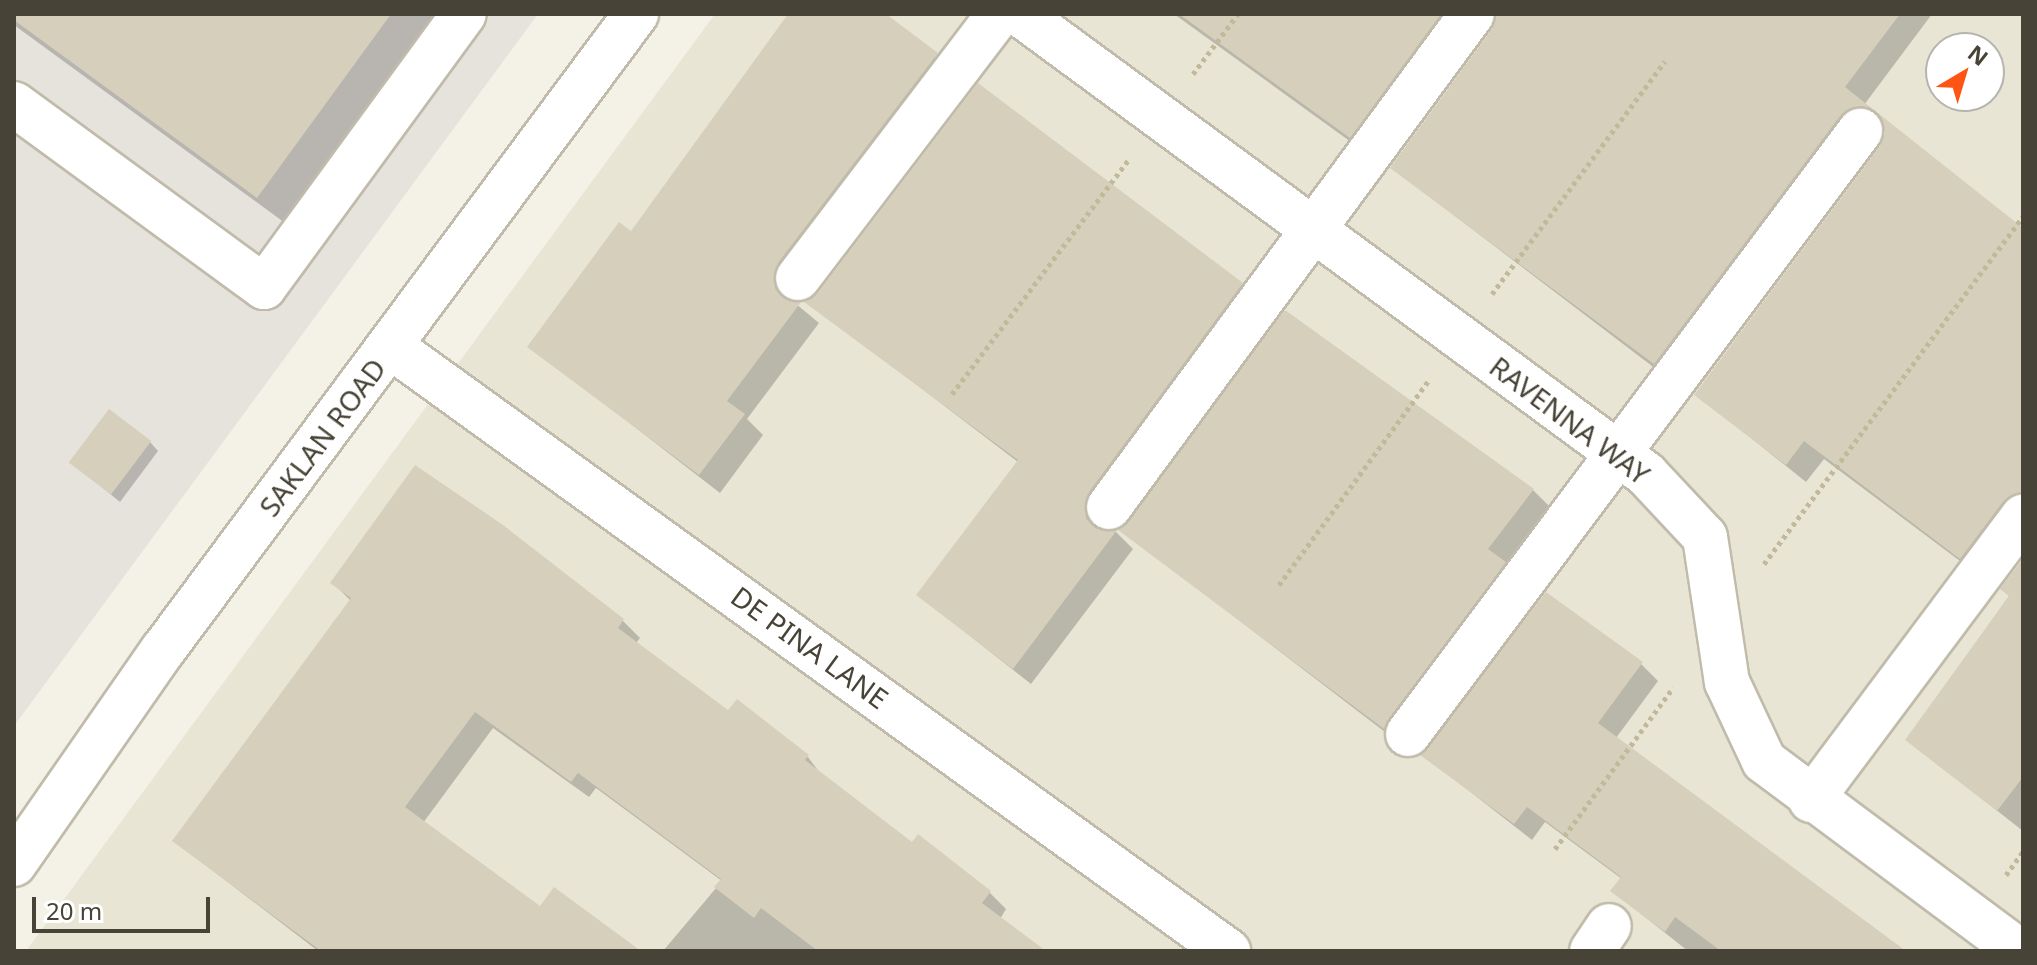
<!DOCTYPE html>
<style>
body{margin:0}
#map{position:relative;width:2037px;height:965px;overflow:hidden;background:#f4f2e7;font-family:"Noto Sans",sans-serif}
div>[style]{position:absolute}
.residential>*{inset:0;background:#e8e5d5}
.industrial>*{inset:0;background:#e6e3dc}
.shadow>*{inset:0;background:#0003}
.building>*{inset:0;background:#d6cfbc;transform-origin:0 0}
.path>*{height:5px;margin-top:-2.5px;transform-origin:0;background:repeating-linear-gradient(90deg,#c2b99b 0 4px,transparent 0 8px)}
.roads{filter:drop-shadow(2px 0 #c0bbaa) drop-shadow(-2px 0 #c0bbaa) drop-shadow(0 2px #c0bbaa) drop-shadow(0 -2px #c0bbaa)}
.minor>*{height:44px;margin:-22px;padding:0 22px;transform-origin:22px;border-radius:22px;background:#fff}
span{translate:-50% -50%;white-space:nowrap;text-align:center;line-height:1.15;-webkit-text-stroke:8px #fff;paint-order:stroke}
.street-label{font-size:28px;color:#474336}
.frame{position:absolute;inset:0;border:16px solid #474336;pointer-events:none}
.north{position:absolute;left:1925px;top:32px;width:80px;height:80px;box-sizing:border-box;background:#fff;border:2px solid #b5b4af;border-radius:50%;rotate:38deg;font-size:22px;font-weight:700;line-height:32px;text-align:center;color:#474336}
.north::after{content:'';display:block;margin:auto;width:28px;height:36px;background:#fe5414;clip-path:polygon(50% 0,100% 100%,50% 72%,0 100%)}
.scale{position:absolute;left:32px;top:897px;width:178px;height:36px;box-sizing:border-box;border:4px solid #474336;border-top:0;padding-left:10px;font-size:24px;line-height:28px;white-space:nowrap;color:#474336;-webkit-text-stroke:6px #fff;paint-order:stroke}
</style>
<div id="map">
<div class="residential">
<div style="clip-path:polygon(evenodd,715px 14px,2023px 14px,2023px 951px,26px 951px,715px 14px,1941px 48px,1989px 48px,1989px 96px,1941px 96px,1941px 48px)"></div>
</div>
<div class="industrial">
<div style="clip-path:polygon(14px 14px,538px 14px,14px 726px)"></div>
</div>
<div class="shadow">
<div style="clip-path:polygon(14px 14px,438px 14px,285px 223px,14px 25px)"></div>
<div style="clip-path:polygon(789px 14px,881px 14px,956px 74px,797px 284px,795px 303px,819px 323px,747px 419px,763px 435px,720px 493px,530px 346px,632px 234px)"></div>
<div style="clip-path:polygon(1174px 14px,1475px 14px,1369px 155px)"></div>
<div style="clip-path:polygon(1496px 14px,1932px 14px,1864px 105px,2023px 230px,2023px 519px,1980px 576px,1824px 459px,1806px 482px,1696px 394px,1882px 147px,1887px 133px,1883px 124px,1859px 134px,1673px 382px,1392px 168px,1494px 30px)"></div>
<div style="clip-path:polygon(1242px 284px,1259px 301px,1105px 510px,1103px 531px,1116px 532px,1133px 549px,1031px 684px,918px 595px,1018px 462px,808px 302px)"></div>
<div style="clip-path:polygon(150px 442px,158px 451px,120px 502px,71px 462px)"></div>
<div style="clip-path:polygon(1533px 490px,1550px 507px,1506px 565px,1521px 581px,1402px 745px,1121px 530px)"></div>
<div style="clip-path:polygon(2023px 562px,2023px 831px,1907px 740px,2009px 596px)"></div>
<div style="clip-path:polygon(333px 583px,623px 621px,640px 638px,636px 643px,728px 713px,808px 757px,822px 776px,913px 844px,989px 892px,1006px 909px,1000px 919px,1042px 951px,663px 951px,722px 881px,596px 788px,589px 797px,493px 728px,423px 823px,540px 909px,638px 951px,318px 951px,174px 841px,351px 601px)"></div>
<div style="clip-path:polygon(1641px 664px,1658px 681px,1616px 738px,1903px 951px,1688px 951px,1612px 891px,1622px 879px,1545px 822px,1532px 840px,1423px 755px)"></div>
</div>
<div class="building">
<div style="clip-path:polygon(14px 14px,391px 14px,257px 198px,14px 20px)"></div>
<div style="clip-path:polygon(788px 14px,886px 14px,938px 53px,778px 263px,775px 288px,784px 298px,801px 302px,727px 401px,745px 414px,699px 475px,527px 347px,619px 222px,631px 231px)"></div>
<div style="clip-path:polygon(1179px 14px,1441px 14px,1350px 138px)"></div>
<div style="clip-path:polygon(1497px 14px,1900px 14px,1845px 87px,2023px 228px,2023px 492px,2003px 502px,1960px 559px,1804px 441px,1786px 465px,1694px 395px,1880px 146px,1885px 133px,1876px 112px,1862px 106px,1840px 116px,1654px 364px,1390px 168px,1492px 29px)"></div>
<div style="clip-path:polygon(978px 83px,1243px 283px,1089px 492px,1086px 518px,1095px 528px,1117px 530px,1013px 669px,916px 595px,1018px 460px,804px 302px,818px 293px)"></div>
<div style="clip-path:polygon(1285px 310px,1534px 489px,1488px 549px,1506px 562px,1384px 729px,1118px 530px)"></div>
<div style="left:109px;top:409px;width:53px;height:67px;rotate:37deg"></div>
<div style="clip-path:polygon(415px 465px,503px 525px,624px 619px,618px 628px,728px 710px,737px 699px,809px 755px,805px 760px,912px 842px,918px 834px,991px 891px,982px 903px,1046px 951px,818px 951px,761px 908px,754px 918px,714px 887px,721px 879px,578px 773px,571px 782px,475px 712px,405px 807px,540px 906px,554px 887px,641px 951px,321px 951px,172px 841px,351px 598px,330px 583px)"></div>
<div style="clip-path:polygon(2023px 559px,2023px 777px,1997px 811px,1905px 740px,2009px 596px,2000px 589px)"></div>
<div style="clip-path:polygon(1546px 592px,1643px 662px,1598px 723px,1906px 951px,1721px 951px,1675px 917px,1665px 932px,1610px 891px,1621px 877px,1527px 807px,1514px 824px,1420px 755px)"></div>
</div>
<div class="path">
<div style="left:1193px;top:74px;width:75px;rotate:-53.1deg"></div>
<div style="left:1492px;top:294px;width:290px;rotate:-53.4deg"></div>
<div style="left:952px;top:394px;width:294px;rotate:-53deg"></div>
<div style="left:1764px;top:564px;width:434px;rotate:-53.3deg"></div>
<div style="left:1279px;top:585px;width:254px;rotate:-53.8deg"></div>
<div style="left:1555px;top:849px;width:200px;rotate:-53.8deg"></div>
<div style="left:2006px;top:875px;width:29px;rotate:-54deg"></div>
</div>
<div class="roads">
<div class="minor">
<div style="left:1020px;top:14px;width:777px;rotate:36.31deg"></div>
<div style="left:1646px;top:474px;width:86px;rotate:46.9deg"></div>
<div style="left:1705px;top:537px;width:147px;rotate:81.4deg"></div>
<div style="left:1727px;top:682px;width:87px;rotate:64.9deg"></div>
<div style="left:1764px;top:761px;width:318px;rotate:36.7deg"></div>
<div style="left:14px;top:104px;width:310px;rotate:36.2deg"></div>
<div style="left:264px;top:287px;width:338px;rotate:-53.8deg"></div>
<div style="left:798px;top:278px;width:332px;rotate:-52.7deg"></div>
<div style="left:390px;top:346px;width:1034px;rotate:35.83deg"></div>
<div style="left:1109px;top:507px;width:612px;rotate:-53.64deg"></div>
<div style="left:1408px;top:734px;width:754px;rotate:-53.15deg"></div>
<div style="left:1811px;top:800px;width:354px;rotate:-53.2deg"></div>
<div style="left:14px;top:864px;width:261px;rotate:-55.2deg"></div>
<div style="left:163px;top:650px;width:793px;rotate:-53.36deg"></div>
<div style="left:1592px;top:951px;width:30px;rotate:-56deg"></div>
</div>
</div>
<div class="street-label">
<span style="left:1570px;top:420px;rotate:37deg">RAVENNA WAY</span>
<span style="left:322px;top:437px;rotate:-53deg">SAKLAN ROAD</span>
<span style="left:810px;top:647px;rotate:36deg">DE PINA LANE</span>
</div>
<div class="frame"></div>
<div class="north">N</div>
<div class="scale">20 m</div>
</div>
